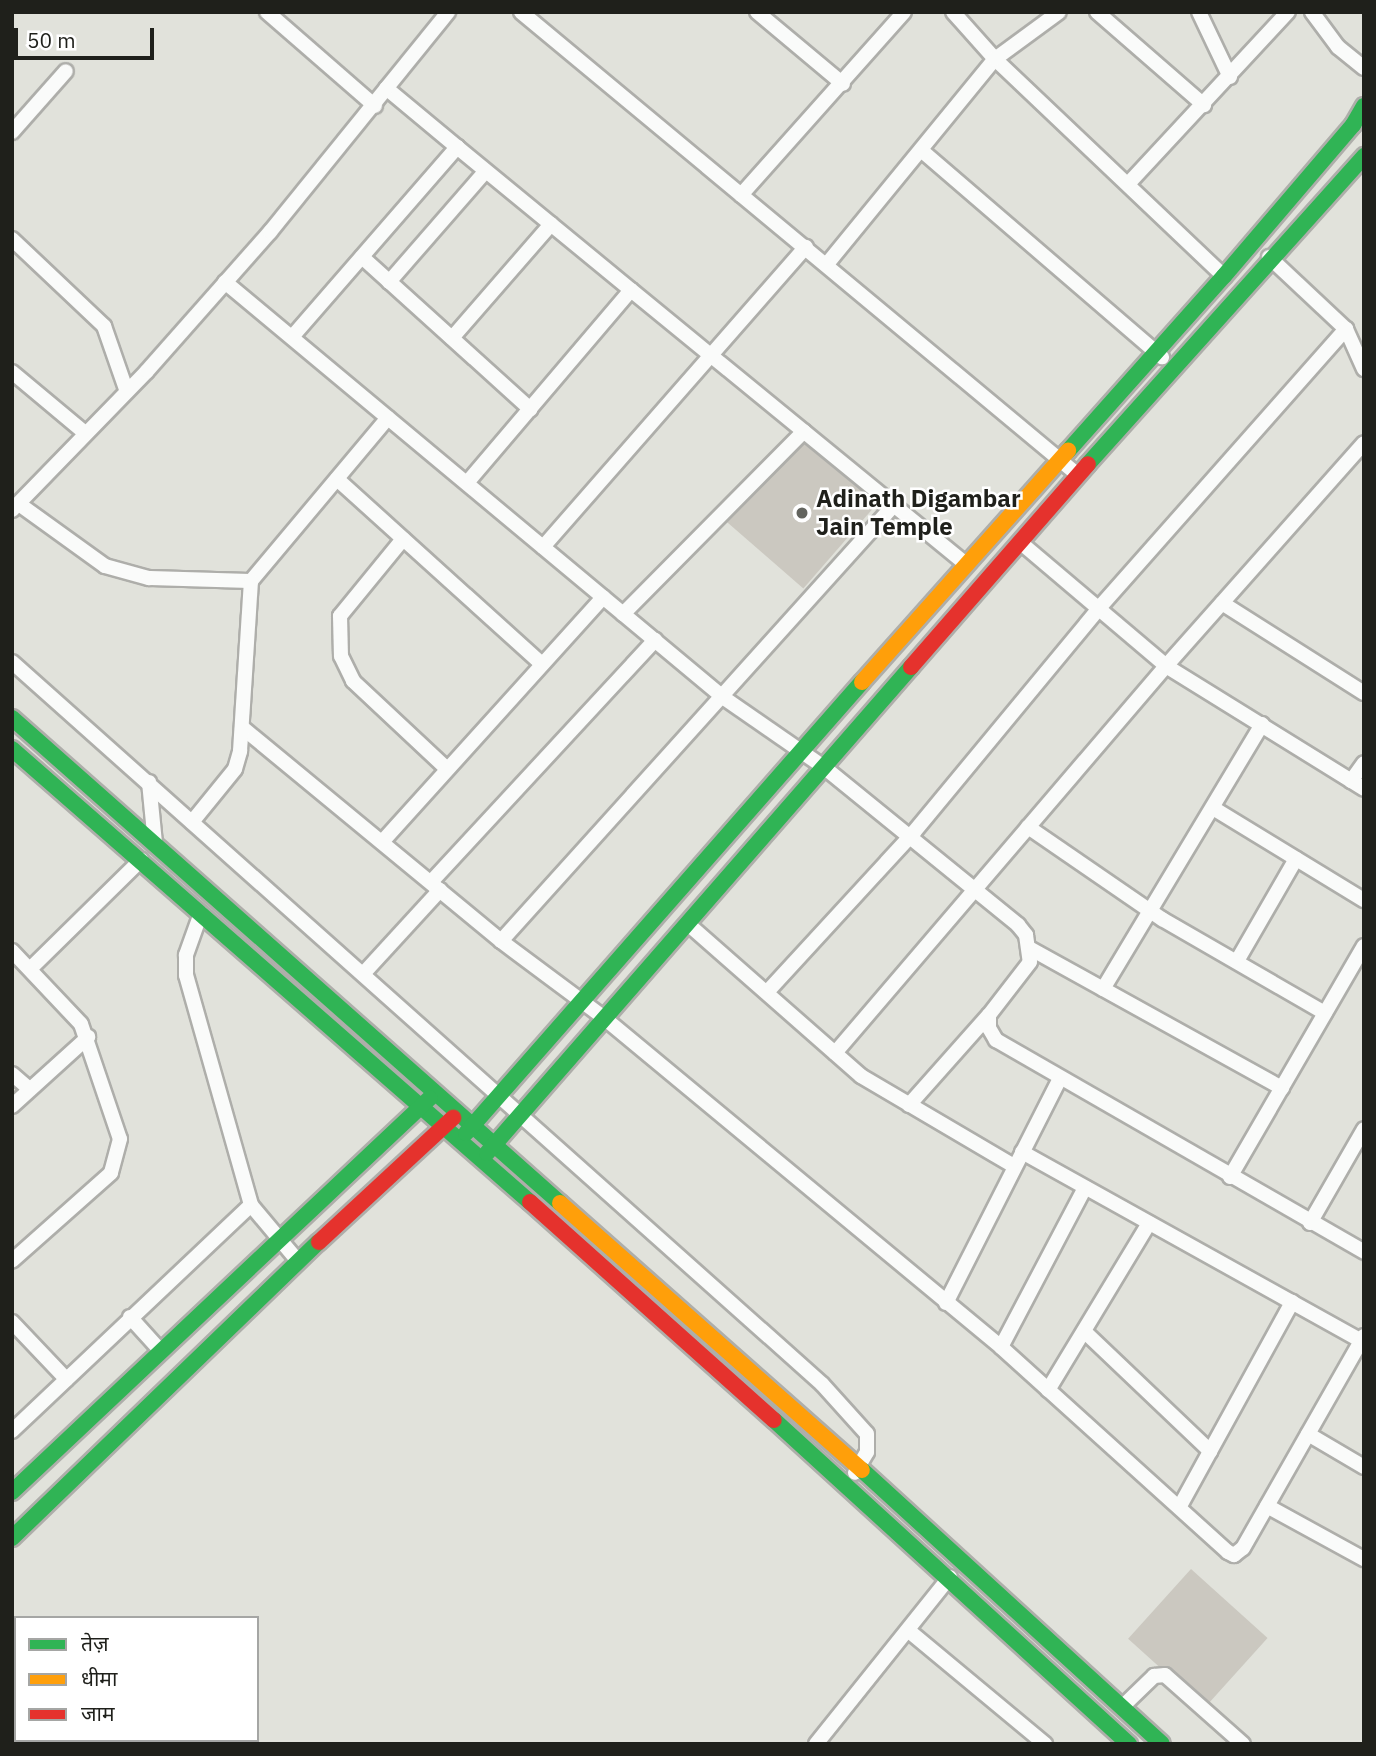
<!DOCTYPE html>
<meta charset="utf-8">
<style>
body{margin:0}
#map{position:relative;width:1376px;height:1756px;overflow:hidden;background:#e1e2db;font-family:"IBM Plex Sans","Noto Sans Devanagari",sans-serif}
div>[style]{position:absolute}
.building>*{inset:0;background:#cbc8c0;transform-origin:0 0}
.roads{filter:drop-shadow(2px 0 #aeaeaa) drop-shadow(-2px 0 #aeaeaa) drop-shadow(0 2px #aeaeaa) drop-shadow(0 -2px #aeaeaa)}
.street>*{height:14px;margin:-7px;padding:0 7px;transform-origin:7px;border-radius:7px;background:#fafbfa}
.fast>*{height:16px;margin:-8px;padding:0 8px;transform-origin:8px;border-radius:8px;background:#30b455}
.slow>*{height:16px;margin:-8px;padding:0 8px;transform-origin:8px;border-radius:8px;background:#ff9f0a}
.jam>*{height:16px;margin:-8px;padding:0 8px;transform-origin:8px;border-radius:8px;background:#e5322d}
.dots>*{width:19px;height:19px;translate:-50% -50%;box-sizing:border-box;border:4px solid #fff;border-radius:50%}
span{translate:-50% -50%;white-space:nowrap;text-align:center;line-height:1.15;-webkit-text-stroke:5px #fff;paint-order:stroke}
.poi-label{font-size:24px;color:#1f201b;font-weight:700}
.left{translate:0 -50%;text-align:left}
.frame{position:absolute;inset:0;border:14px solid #1f201b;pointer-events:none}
.legend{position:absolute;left:14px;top:1616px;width:245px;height:126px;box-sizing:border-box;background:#fff;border:2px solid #a5a6a4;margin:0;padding:9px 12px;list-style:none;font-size:21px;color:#1f201b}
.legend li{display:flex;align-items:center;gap:14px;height:35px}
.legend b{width:35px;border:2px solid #a5a6a4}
.scale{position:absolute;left:14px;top:28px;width:140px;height:32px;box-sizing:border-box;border:4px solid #1f201b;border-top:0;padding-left:9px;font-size:21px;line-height:24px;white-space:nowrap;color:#1f201b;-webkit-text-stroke:5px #fff;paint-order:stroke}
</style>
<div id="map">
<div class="building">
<div style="left:799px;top:435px;width:104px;height:113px;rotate:41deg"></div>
<div style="left:1191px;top:1569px;width:103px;height:94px;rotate:42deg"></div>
</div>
<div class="roads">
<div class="street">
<div style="left:267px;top:12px;width:143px;rotate:41deg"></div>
<div style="left:521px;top:12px;width:724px;rotate:39.73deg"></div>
<div style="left:757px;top:12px;width:112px;rotate:39.9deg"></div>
<div style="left:953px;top:12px;width:63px;rotate:48.2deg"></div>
<div style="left:995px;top:59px;width:315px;rotate:43.5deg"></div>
<div style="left:1097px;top:12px;width:142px;rotate:41deg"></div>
<div style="left:1199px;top:12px;width:72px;rotate:64.5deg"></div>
<div style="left:1312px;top:12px;width:44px;rotate:53.4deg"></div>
<div style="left:1338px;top:47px;width:33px;rotate:39deg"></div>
<div style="left:12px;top:132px;width:81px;rotate:-48.5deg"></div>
<div style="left:457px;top:147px;width:225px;rotate:39.4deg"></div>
<div style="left:631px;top:290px;width:253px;rotate:130.4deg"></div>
<div style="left:921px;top:150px;width:318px;rotate:40.7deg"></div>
<div style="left:1128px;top:184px;width:235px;rotate:-47.1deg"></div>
<div style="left:741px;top:195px;width:245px;rotate:-48.3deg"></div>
<div style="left:12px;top:239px;width:127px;rotate:43.4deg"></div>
<div style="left:104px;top:326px;width:67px;rotate:70.8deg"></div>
<div style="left:362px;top:257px;width:227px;rotate:42.1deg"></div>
<div style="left:1269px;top:257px;width:105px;rotate:43.1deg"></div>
<div style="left:827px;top:264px;width:265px;rotate:-50.7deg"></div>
<div style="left:995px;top:59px;width:79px;rotate:-36.3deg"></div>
<div style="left:225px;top:282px;width:650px;rotate:39.82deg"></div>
<div style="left:724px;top:698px;width:123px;rotate:34.7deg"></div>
<div style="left:825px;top:768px;width:249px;rotate:39.1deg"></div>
<div style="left:1018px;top:925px;width:13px;rotate:51deg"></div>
<div style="left:1026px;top:935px;width:27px;rotate:82deg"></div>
<div style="left:1030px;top:962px;width:67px;rotate:127.7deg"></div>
<div style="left:989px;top:1015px;width:13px;rotate:90deg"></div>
<div style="left:989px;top:1028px;width:14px;rotate:60deg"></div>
<div style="left:996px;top:1040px;width:425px;rotate:29.9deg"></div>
<div style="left:389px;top:282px;width:147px;rotate:-48.9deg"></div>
<div style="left:631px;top:290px;width:433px;rotate:39.3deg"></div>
<div style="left:292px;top:337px;width:252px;rotate:-49deg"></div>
<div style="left:457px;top:147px;width:92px;rotate:-140.3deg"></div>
<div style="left:452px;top:338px;width:151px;rotate:-49deg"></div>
<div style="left:12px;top:372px;width:95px;rotate:39.9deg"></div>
<div style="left:337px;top:479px;width:276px;rotate:42.1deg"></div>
<div style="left:19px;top:504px;width:106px;rotate:35.8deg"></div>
<div style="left:105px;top:566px;width:46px;rotate:15.3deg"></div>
<div style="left:149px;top:578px;width:102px;rotate:1.7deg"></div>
<div style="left:251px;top:581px;width:213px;rotate:-50deg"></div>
<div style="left:12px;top:510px;width:194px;rotate:-45.8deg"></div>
<div style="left:147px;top:371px;width:186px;rotate:-48.5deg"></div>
<div style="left:270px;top:232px;width:283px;rotate:-51deg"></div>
<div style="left:403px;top:539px;width:99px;rotate:129.3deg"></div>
<div style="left:340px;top:616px;width:40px;rotate:88.6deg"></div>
<div style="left:341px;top:656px;width:28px;rotate:64deg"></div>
<div style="left:353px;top:681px;width:129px;rotate:43.1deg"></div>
<div style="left:1020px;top:542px;width:192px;rotate:40.3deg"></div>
<div style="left:1166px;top:666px;width:233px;rotate:31.8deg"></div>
<div style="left:543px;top:547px;width:399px;rotate:-48.8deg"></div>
<div style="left:1222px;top:603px;width:168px;rotate:32.4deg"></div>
<div style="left:623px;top:614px;width:257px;rotate:-45.3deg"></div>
<div style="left:12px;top:662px;width:1085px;rotate:41.71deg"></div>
<div style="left:822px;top:1384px;width:67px;rotate:48deg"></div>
<div style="left:867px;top:1434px;width:18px;rotate:90deg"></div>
<div style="left:867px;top:1452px;width:24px;rotate:120deg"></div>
<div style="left:244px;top:729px;width:333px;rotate:39.5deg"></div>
<div style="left:501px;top:941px;width:127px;rotate:36.7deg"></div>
<div style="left:603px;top:1017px;width:517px;rotate:39.66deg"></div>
<div style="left:1001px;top:1347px;width:306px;rotate:42.1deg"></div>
<div style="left:1228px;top:1552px;width:7px;rotate:27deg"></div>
<div style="left:1234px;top:1555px;width:11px;rotate:-38deg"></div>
<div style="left:1243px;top:1548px;width:244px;rotate:-60.3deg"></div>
<div style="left:1351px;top:781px;width:22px;rotate:-54deg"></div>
<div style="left:149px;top:782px;width:61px;rotate:84.4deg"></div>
<div style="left:1213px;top:808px;width:177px;rotate:31.4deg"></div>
<div style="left:192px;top:822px;width:68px;rotate:-50.9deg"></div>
<div style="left:235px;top:769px;width:19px;rotate:-74deg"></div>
<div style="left:240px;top:751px;width:170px;rotate:-86.3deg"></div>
<div style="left:1028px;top:827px;width:163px;rotate:34.5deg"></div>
<div style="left:1162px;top:919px;width:188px;rotate:30deg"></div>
<div style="left:382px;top:842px;width:330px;rotate:-47.9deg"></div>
<div style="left:431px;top:882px;width:330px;rotate:-47.2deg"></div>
<div style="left:201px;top:913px;width:45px;rotate:109.7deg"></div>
<div style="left:186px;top:955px;width:20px;rotate:90deg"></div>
<div style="left:186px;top:975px;width:239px;rotate:74.2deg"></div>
<div style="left:251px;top:1205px;width:73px;rotate:50deg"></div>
<div style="left:688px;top:924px;width:230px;rotate:41.3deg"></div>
<div style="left:861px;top:1076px;width:178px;rotate:30.5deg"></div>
<div style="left:501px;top:941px;width:587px;rotate:-47.97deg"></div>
<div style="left:1031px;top:949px;width:287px;rotate:29deg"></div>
<div style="left:12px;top:951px;width:100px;rotate:46.6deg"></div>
<div style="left:81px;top:1024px;width:121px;rotate:71.3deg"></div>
<div style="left:120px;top:1139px;width:35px;rotate:105deg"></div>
<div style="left:111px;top:1173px;width:132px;rotate:138.4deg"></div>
<div style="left:1237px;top:961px;width:118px;rotate:-60deg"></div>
<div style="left:32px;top:967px;width:153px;rotate:-44.5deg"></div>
<div style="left:363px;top:974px;width:114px;rotate:-47.5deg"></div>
<div style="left:1103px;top:989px;width:309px;rotate:-59deg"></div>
<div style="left:768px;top:991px;width:216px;rotate:-47.4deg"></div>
<div style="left:914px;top:832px;width:291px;rotate:-50.4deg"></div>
<div style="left:1099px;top:608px;width:373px;rotate:-48.5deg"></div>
<div style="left:1346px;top:329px;width:44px;rotate:65.8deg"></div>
<div style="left:835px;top:1053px;width:509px;rotate:-49.46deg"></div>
<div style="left:1166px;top:666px;width:298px;rotate:-48.4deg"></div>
<div style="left:12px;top:1074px;width:23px;rotate:41deg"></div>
<div style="left:909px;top:1105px;width:120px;rotate:-48.4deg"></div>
<div style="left:12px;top:1106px;width:103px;rotate:-42.2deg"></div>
<div style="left:1022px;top:1152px;width:391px;rotate:29.1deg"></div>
<div style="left:1230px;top:1177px;width:267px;rotate:-59.9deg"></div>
<div style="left:1310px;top:1223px;width:108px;rotate:-60.1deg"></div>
<div style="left:946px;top:1303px;width:250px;rotate:-63.1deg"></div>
<div style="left:130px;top:1317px;width:43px;rotate:47.8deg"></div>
<div style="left:12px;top:1322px;width:79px;rotate:46.5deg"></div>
<div style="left:1085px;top:1332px;width:173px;rotate:43.6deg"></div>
<div style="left:1001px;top:1347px;width:180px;rotate:-62.2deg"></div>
<div style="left:1048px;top:1390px;width:195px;rotate:-58.8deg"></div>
<div style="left:12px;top:1431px;width:329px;rotate:-43.4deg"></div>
<div style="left:1308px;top:1434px;width:65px;rotate:30.5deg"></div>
<div style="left:1180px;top:1506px;width:233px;rotate:-61.2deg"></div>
<div style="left:1267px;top:1506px;width:111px;rotate:28.7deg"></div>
<div style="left:909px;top:1631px;width:177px;rotate:39.7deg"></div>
<div style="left:1122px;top:1707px;width:45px;rotate:-44.1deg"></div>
<div style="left:1154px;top:1676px;width:11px;rotate:-5deg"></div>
<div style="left:1165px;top:1675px;width:104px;rotate:41.5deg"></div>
<div style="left:12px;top:1728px;width:4px;rotate:27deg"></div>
<div style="left:33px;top:1740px;width:6px;rotate:39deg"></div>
<div style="left:816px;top:1744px;width:214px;rotate:-51.3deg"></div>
</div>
<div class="fast">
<div style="left:1068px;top:451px;width:234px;rotate:-48.3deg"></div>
<div style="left:1224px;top:276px;width:199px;rotate:-49.5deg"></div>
<div style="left:1353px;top:125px;width:22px;rotate:-60deg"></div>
<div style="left:1088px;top:464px;width:414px;rotate:-48.1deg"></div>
<div style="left:12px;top:718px;width:732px;rotate:41.51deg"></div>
<div style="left:12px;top:749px;width:688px;rotate:41.17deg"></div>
<div style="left:466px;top:1133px;width:600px;rotate:-48.72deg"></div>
<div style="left:487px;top:1153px;width:645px;rotate:-48.9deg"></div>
<div style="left:774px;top:1420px;width:481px;rotate:42.4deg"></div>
<div style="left:862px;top:1470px;width:406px;rotate:42.4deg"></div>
<div style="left:12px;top:1492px;width:574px;rotate:-43.31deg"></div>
<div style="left:12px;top:1538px;width:426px;rotate:-44deg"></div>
</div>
<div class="slow">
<div style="left:862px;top:682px;width:310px;rotate:-48.3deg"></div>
<div style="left:560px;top:1203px;width:403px;rotate:41.5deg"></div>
</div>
<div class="jam">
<div style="left:911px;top:667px;width:269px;rotate:-48.9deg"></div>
<div style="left:530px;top:1202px;width:327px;rotate:41.8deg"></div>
<div style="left:319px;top:1242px;width:183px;rotate:-42.8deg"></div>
</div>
</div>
<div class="dots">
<div style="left:802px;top:513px;background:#63645e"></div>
</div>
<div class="poi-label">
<span class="left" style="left:816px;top:513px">Adinath Digambar<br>Jain Temple</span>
</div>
<div class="frame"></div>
<ul class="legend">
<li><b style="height:9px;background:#30b455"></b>तेज़</li>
<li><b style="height:9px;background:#ff9f0a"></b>धीमा</li>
<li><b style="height:9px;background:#e5322d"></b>जाम</li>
</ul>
<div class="scale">50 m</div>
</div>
